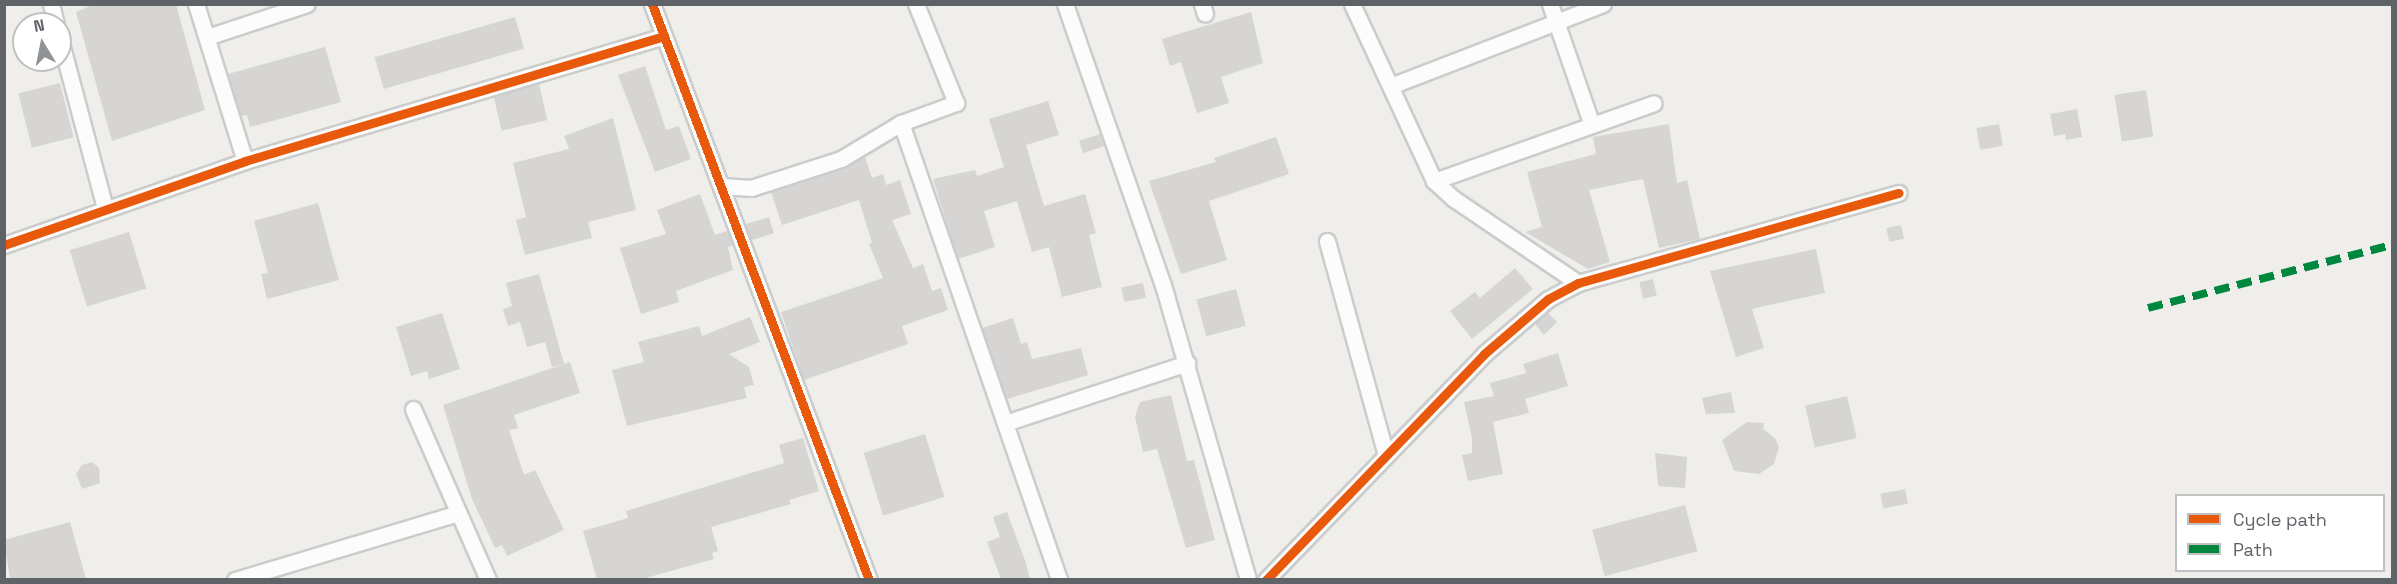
<!DOCTYPE html>
<style>
body{margin:0}
#map{position:relative;width:2397px;height:584px;overflow:hidden;background:#efeeea;font-family:"Space Grotesk",sans-serif}
div>[style]{position:absolute}
.building>*{inset:0;background:#d6d5d3;transform-origin:0 0}
.roads{filter:drop-shadow(2px 0 #cbcccc) drop-shadow(-2px 0 #cbcccc) drop-shadow(0 2px #cbcccc) drop-shadow(0 -2px #cbcccc)}
.street>*{height:15px;margin:-7.5px;padding:0 7.5px;transform-origin:7.5px;border-radius:7.5px;background:#fdfcfc}
.quiet>*{height:8px;margin-top:-4px;transform-origin:0;background:repeating-linear-gradient(90deg,#00873e 0 15px,transparent 0 23px)}
.cycleway>*{height:9px;margin:-4.5px;padding:0 4.5px;transform-origin:4.5px;border-radius:4.5px;background:#e8590c}
span{translate:-50% -50%;white-space:nowrap;text-align:center;line-height:1.15;-webkit-text-stroke:4.5px #fff;paint-order:stroke}
.frame{position:absolute;inset:0;border:6px solid #5f6368;pointer-events:none}
.legend{position:absolute;left:2175px;top:494px;width:210px;height:78px;box-sizing:border-box;background:#fff;border:2px solid #bfc1c3;margin:0;padding:8px 10px;list-style:none;font-size:18px;color:#5f6368}
.legend li{display:flex;align-items:center;gap:12px;height:30px}
.legend b{width:30px;border:2px solid #bfc1c3}
.north{position:absolute;left:12px;top:12px;width:60px;height:60px;box-sizing:border-box;background:#fff;border:2px solid #bfc1c3;border-radius:50%;rotate:350deg;font-size:16px;font-weight:700;line-height:24px;text-align:center;color:#5f6368}
.north::after{content:'';display:block;margin:auto;width:21px;height:27px;background:#919496;clip-path:polygon(50% 0,100% 100%,50% 72%,0 100%)}
</style>
<div id="map">
<div class="building">
<div style="clip-path:polygon(95px 4px,176px 4px,205px 110px,112px 141px,76px 12px)"></div>
<div style="clip-path:polygon(1251px 12px,1263px 63px,1221px 77px,1229px 103px,1197px 113px,1181px 62px,1170px 66px,1162px 39px)"></div>
<div style="left:515px;top:17px;width:33px;height:146px;rotate:74deg"></div>
<div style="clip-path:polygon(325px 47px,341px 102px,250px 127px,247px 115px,241px 116px,228px 74px)"></div>
<div style="clip-path:polygon(645px 66px,666px 130px,679px 126px,691px 159px,655px 172px,618px 75px)"></div>
<div style="left:60px;top:83px;width:56px;height:43px;rotate:76deg"></div>
<div style="left:539px;top:84px;width:37px;height:47px;rotate:77deg"></div>
<div style="left:2146px;top:90px;width:47px;height:32px;rotate:81deg"></div>
<div style="clip-path:polygon(1048px 101px,1059px 135px,1026px 145px,1044px 206px,1085px 194px,1096px 233px,1089px 235px,1102px 287px,1062px 297px,1049px 247px,1032px 252px,1017px 201px,984px 211px,995px 247px,958px 259px,933px 179px,975px 170px,977px 176px,1004px 167px,989px 119px)"></div>
<div style="clip-path:polygon(2077px 109px,2082px 137px,2066px 140px,2065px 134px,2054px 136px,2050px 114px)"></div>
<div style="clip-path:polygon(613px 118px,636px 210px,588px 222px,592px 238px,525px 255px,516px 220px,526px 217px,513px 163px,569px 149px,564px 136px)"></div>
<div style="clip-path:polygon(1669px 124px,1677px 183px,1687px 180px,1700px 239px,1659px 248px,1643px 179px,1589px 190px,1610px 262px,1588px 269px,1525px 232px,1542px 227px,1527px 172px,1596px 154px,1593px 137px)"></div>
<div style="left:1999px;top:124px;width:22px;height:23px;rotate:80deg"></div>
<div style="left:1100px;top:134px;width:13px;height:22px;rotate:72deg"></div>
<div style="clip-path:polygon(1276px 137px,1289px 174px,1209px 201px,1227px 260px,1181px 274px,1149px 181px,1216px 162px,1214px 158px)"></div>
<div style="clip-path:polygon(865px 157px,872px 178px,883px 174px,886px 185px,900px 180px,911px 214px,892px 220px,913px 268px,923px 264px,932px 291px,941px 288px,948px 310px,902px 326px,908px 344px,804px 380px,781px 312px,883px 278px,869px 244px,872px 243px,859px 200px,782px 225px,771px 192px,844px 168px)"></div>
<div style="clip-path:polygon(700px 194px,715px 235px,727px 231px,733px 246px,728px 247px,733px 270px,676px 291px,679px 302px,641px 314px,620px 248px,666px 234px,657px 210px)"></div>
<div style="clip-path:polygon(318px 203px,339px 280px,267px 299px,261px 274px,268px 273px,254px 221px)"></div>
<div style="left:769px;top:217px;width:17px;height:24px;rotate:73deg"></div>
<div style="left:1901px;top:225px;width:14px;height:15px;rotate:78deg"></div>
<div style="left:129px;top:232px;width:59px;height:62px;rotate:73deg"></div>
<div style="clip-path:polygon(1816px 249px,1825px 293px,1752px 309px,1764px 348px,1736px 357px,1710px 271px)"></div>
<div style="clip-path:polygon(1515px 268px,1533px 289px,1472px 339px,1450px 311px,1475px 292px,1480px 298px)"></div>
<div style="clip-path:polygon(539px 274px,564px 364px,552px 367px,545px 342px,527px 347px,520px 322px,508px 326px,503px 309px,512px 306px,506px 283px)"></div>
<div style="left:1653px;top:279px;width:17px;height:14px;rotate:77deg"></div>
<div style="left:1143px;top:283px;width:15px;height:22px;rotate:79deg"></div>
<div style="left:1236px;top:289px;width:38px;height:41px;rotate:75deg"></div>
<div style="clip-path:polygon(442px 313px,460px 369px,429px 379px,427px 371px,411px 376px,396px 327px)"></div>
<div style="clip-path:polygon(1548px 313px,1557px 322px,1544px 335px,1535px 324px)"></div>
<div style="clip-path:polygon(750px 317px,760px 342px,729px 354px,749px 367px,754px 385px,744px 387px,747px 398px,627px 426px,612px 370px,644px 362px,638px 342px,699px 326px,702px 336px)"></div>
<div style="clip-path:polygon(1013px 318px,1021px 344px,1027px 342px,1032px 359px,1081px 348px,1088px 375px,1007px 399px,982px 328px)"></div>
<div style="clip-path:polygon(1558px 353px,1568px 386px,1525px 399px,1529px 413px,1493px 422px,1503px 474px,1468px 481px,1462px 455px,1472px 453px,1472px 439px,1464px 402px,1494px 396px,1490px 383px,1526px 373px,1523px 364px)"></div>
<div style="clip-path:polygon(570px 362px,580px 393px,514px 415px,518px 428px,509px 430px,524px 475px,535px 470px,564px 530px,507px 556px,502px 545px,495px 548px,472px 499px,443px 405px)"></div>
<div style="clip-path:polygon(1731px 392px,1735px 413px,1706px 414px,1702px 398px)"></div>
<div style="clip-path:polygon(1171px 395px,1187px 461px,1194px 460px,1215px 540px,1186px 548px,1157px 449px,1143px 452px,1135px 417px,1140px 402px)"></div>
<div style="left:1847px;top:396px;width:43px;height:43px;rotate:77deg"></div>
<div style="clip-path:polygon(1747px 422px,1764px 423px,1763px 429px,1775px 438px,1779px 447px,1774px 464px,1759px 474px,1734px 471px,1722px 440px)"></div>
<div style="left:925px;top:434px;width:66px;height:64px;rotate:73deg"></div>
<div style="clip-path:polygon(803px 438px,819px 491px,789px 500px,791px 504px,711px 527px,718px 551px,712px 553px,714px 559px,642px 579px,597px 579px,583px 531px,628px 518px,626px 511px,784px 463px,779px 445px)"></div>
<div style="clip-path:polygon(1655px 453px,1687px 457px,1685px 488px,1658px 486px)"></div>
<div style="clip-path:polygon(92px 462px,99px 468px,100px 483px,82px 489px,76px 474px,82px 465px)"></div>
<div style="left:1905px;top:489px;width:15px;height:25px;rotate:79deg"></div>
<div style="left:1685px;top:505px;width:48px;height:96px;rotate:75deg"></div>
<div style="clip-path:polygon(1007px 512px,1026px 563px,1030px 579px,1001px 579px,987px 542px,1000px 537px,993px 517px)"></div>
<div style="clip-path:polygon(70px 522px,86px 579px,10px 579px,4px 540px)"></div>
</div>
<div class="roads">
<div class="street">
<div style="left:51px;top:4px;width:21px;rotate:76deg"></div>
<div style="left:196px;top:4px;width:164px;rotate:72.7deg"></div>
<div style="left:652px;top:4px;width:616px;rotate:69.36deg"></div>
<div style="left:1065px;top:4px;width:298px;rotate:70.8deg"></div>
<div style="left:1163px;top:285px;width:307px;rotate:73.9deg"></div>
<div style="left:1202px;top:4px;width:10px;rotate:73deg"></div>
<div style="left:1352px;top:4px;width:195px;rotate:65.1deg"></div>
<div style="left:1434px;top:181px;width:27px;rotate:42deg"></div>
<div style="left:1454px;top:199px;width:150px;rotate:34.1deg"></div>
<div style="left:1550px;top:4px;width:128px;rotate:70.9deg"></div>
<div style="left:207px;top:37px;width:105px;rotate:-18.3deg"></div>
<div style="left:60px;top:39px;width:175px;rotate:75.1deg"></div>
<div style="left:1393px;top:85px;width:225px;rotate:-21.1deg"></div>
<div style="left:901px;top:123px;width:484px;rotate:70.9deg"></div>
<div style="left:1434px;top:181px;width:233px;rotate:-19.5deg"></div>
<div style="left:722px;top:186px;width:29px;rotate:4deg"></div>
<div style="left:751px;top:188px;width:95px;rotate:-17.9deg"></div>
<div style="left:841px;top:159px;width:70px;rotate:-31deg"></div>
<div style="left:901px;top:123px;width:59px;rotate:-20deg"></div>
<div style="left:956px;top:103px;width:107px;rotate:-112deg"></div>
<div style="left:1327px;top:241px;width:222px;rotate:74.6deg"></div>
<div style="left:4px;top:245px;width:255px;rotate:-19.2deg"></div>
<div style="left:245px;top:161px;width:437px;rotate:-16.6deg"></div>
<div style="left:413px;top:409px;width:187px;rotate:66.3deg"></div>
<div style="left:1005px;top:423px;width:192px;rotate:-18.2deg"></div>
<div style="left:235px;top:580px;width:233px;rotate:-16.7deg"></div>
<div style="left:1266px;top:580px;width:314px;rotate:-46deg"></div>
<div style="left:1484px;top:354px;width:84px;rotate:-40.7deg"></div>
<div style="left:1548px;top:299px;width:34px;rotate:-28deg"></div>
<div style="left:1578px;top:283px;width:333px;rotate:-15.7deg"></div>
</div>
</div>
<div class="quiet">
<div style="left:2148px;top:308px;width:252px;rotate:-14.5deg"></div>
</div>
<div class="cycleway">
<div style="left:652px;top:4px;width:616px;rotate:69.36deg"></div>
<div style="left:4px;top:245px;width:255px;rotate:-19.2deg"></div>
<div style="left:245px;top:161px;width:437px;rotate:-16.6deg"></div>
<div style="left:1266px;top:580px;width:314px;rotate:-46deg"></div>
<div style="left:1484px;top:354px;width:84px;rotate:-40.7deg"></div>
<div style="left:1548px;top:299px;width:34px;rotate:-28deg"></div>
<div style="left:1578px;top:283px;width:333px;rotate:-15.7deg"></div>
</div>
<div class="frame"></div>
<ul class="legend">
<li><b style="height:8px;background:#e8590c"></b>Cycle path</li>
<li><b style="height:8px;background:#00873e"></b>Path</li>
</ul>
<div class="north">N</div>
</div>
